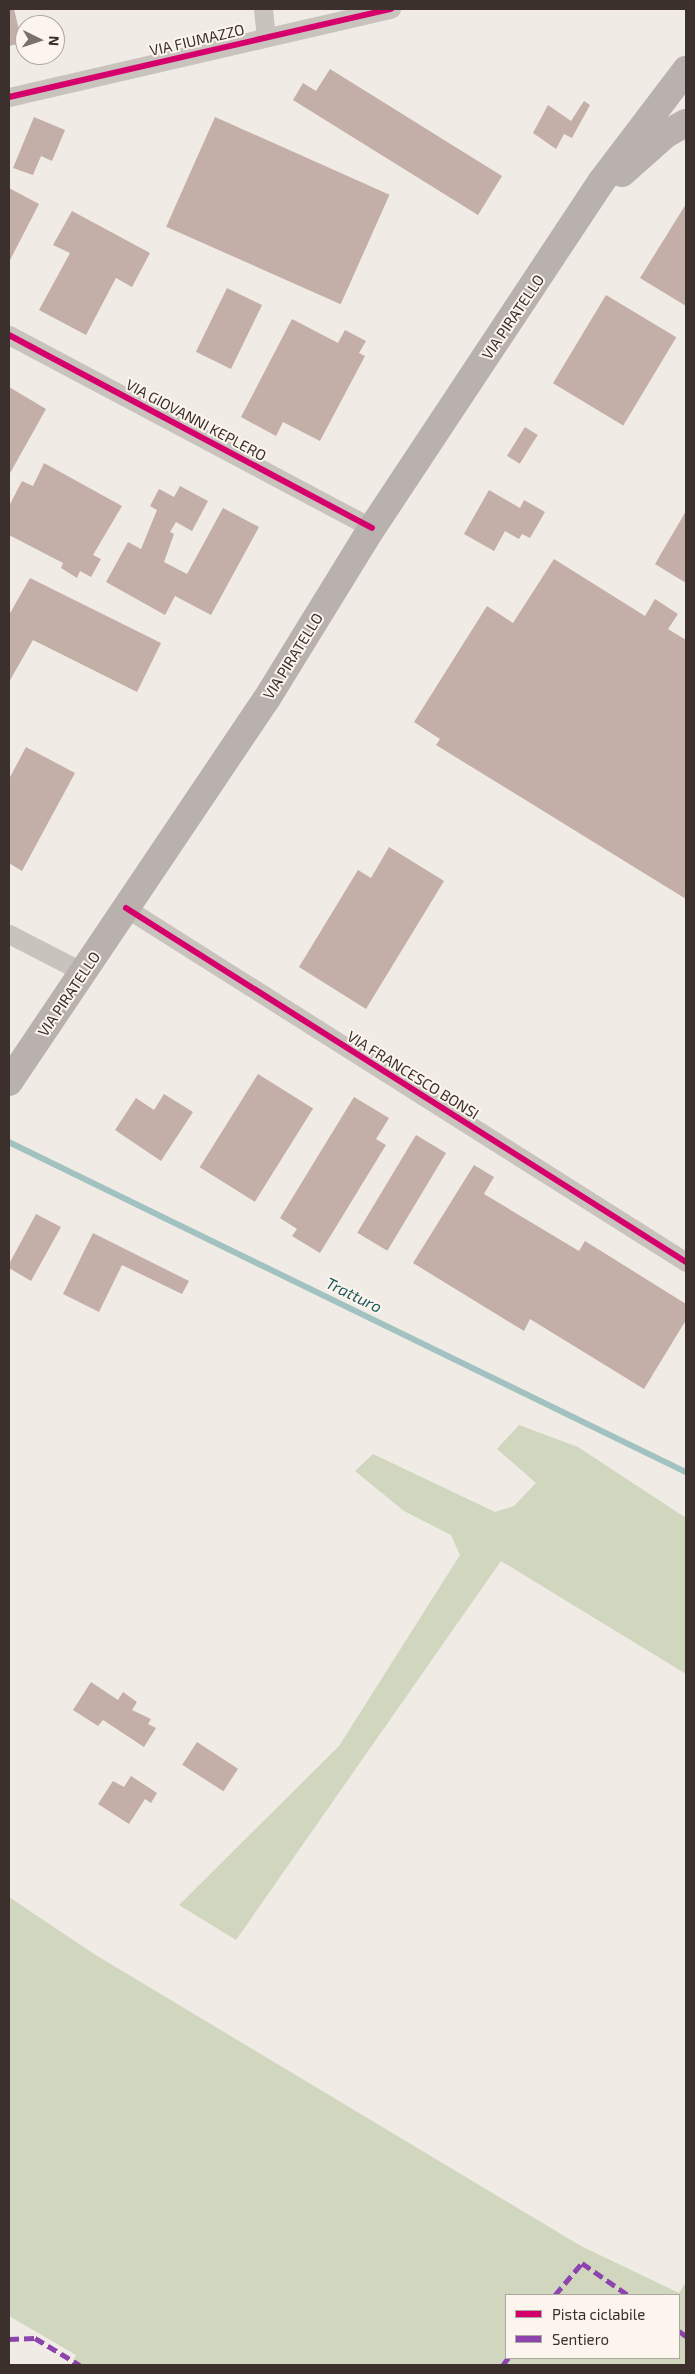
<!DOCTYPE html>
<style>
body{margin:0}
#map{position:relative;width:695px;height:2374px;overflow:hidden;background:#f0ebe5;font-family:"Exo 2",sans-serif}
div>[style]{position:absolute}
.green>*{inset:0;background:#d1d6bf}
.stream>*{height:5.5px;margin:-2.75px;padding:0 2.75px;transform-origin:2.75px;border-radius:2.75px;background:#a1c2c1}
.building>*{inset:0;background:#c3afa7;transform-origin:0 0}
.minor>*{height:19px;margin:-9.5px;padding:0 9.5px;transform-origin:9.5px;border-radius:9.5px;background:#c9c3be}
.primary>*{height:28px;margin:-14px;padding:0 14px;transform-origin:14px;border-radius:14px;background:#b8b1ad}
.quiet>*{height:5px;margin-top:-2.5px;transform-origin:0;background:repeating-linear-gradient(90deg,#8e44ad 0 10px,transparent 0 15px)}
.cycleway>*{height:6px;margin:-3px;padding:0 3px;transform-origin:3px;border-radius:3px;background:#d6006c}
span{translate:-50% -50%;white-space:nowrap;text-align:center;line-height:1.15;-webkit-text-stroke:4px #fbf5ee;paint-order:stroke}
.street-label{font-size:15px;color:#3b302b}
.water-label{font-size:16px;color:#1f5a5e;font-style:italic}
.frame{position:absolute;inset:0;border:10px solid #3b302b;pointer-events:none}
.legend{position:absolute;left:505px;top:2294px;width:175px;height:65px;box-sizing:border-box;background:#fbf5ee;border:1px solid #aea6a0;margin:0;padding:6px 9px;list-style:none;font-size:15px;color:#3b302b}
.legend li{display:flex;align-items:center;gap:10px;height:25px}
.legend b{width:25px;border:1px solid #aea6a0}
.north{position:absolute;left:15px;top:15px;width:50px;height:50px;box-sizing:border-box;background:#fbf5ee;border:1px solid #aea6a0;border-radius:50%;rotate:94deg;font-size:14px;font-weight:700;line-height:20px;text-align:center;color:#3b302b}
.north::after{content:'';display:block;margin:auto;width:18px;height:22px;background:#7a716c;clip-path:polygon(50% 0,100% 100%,50% 72%,0 100%)}
</style>
<div id="map">
<div class="green">
<div style="clip-path:polygon(519px 1425px,578px 1447px,686px 1518px,686px 1674px,501px 1561px,236px 1940px,179px 1905px,339px 1746px,460px 1555px,451px 1535px,404px 1511px,355px 1471px,373px 1454px,495px 1512px,514px 1506px,536px 1483px,497px 1449px)"></div>
<div style="clip-path:polygon(evenodd,9px 1897px,94px 1954px,581px 2246px,679px 2293px,686px 2282px,686px 2365px,71px 2365px,76px 2355px,9px 2316px,9px 1897px,506px 2295px,679px 2295px,679px 2358px,506px 2358px,506px 2295px)"></div>
</div>
<div class="stream">
<div style="left:9px;top:1142px;width:753px;rotate:25.99deg"></div>
</div>
<div class="building">
<div style="clip-path:polygon(9px 9px,14px 9px,22px 43px,9px 46px)"></div>
<div style="clip-path:polygon(330px 69px,502px 176px,478px 215px,293px 100px,303px 83px,316px 91px)"></div>
<div style="clip-path:polygon(584px 101px,590px 105px,572px 138px,564px 134px,556px 149px,533px 133px,548px 105px,571px 121px)"></div>
<div style="clip-path:polygon(34px 117px,65px 130px,52px 161px,41px 156px,33px 175px,13px 168px)"></div>
<div style="left:215px;top:117px;width:191px;height:120px;rotate:24deg"></div>
<div style="clip-path:polygon(9px 188px,39px 204px,9px 262px)"></div>
<div style="clip-path:polygon(686px 204px,686px 306px,640px 278px)"></div>
<div style="clip-path:polygon(72px 211px,150px 253px,132px 287px,116px 278px,86px 335px,39px 310px,70px 253px,53px 245px)"></div>
<div style="left:227px;top:288px;width:39px;height:71px;rotate:26deg"></div>
<div style="left:606px;top:295px;width:82px;height:103px;rotate:31deg"></div>
<div style="clip-path:polygon(292px 319px,338px 343px,345px 330px,366px 341px,359px 353px,365px 356px,320px 441px,283px 422px,276px 436px,241px 417px)"></div>
<div style="clip-path:polygon(9px 387px,46px 409px,9px 475px)"></div>
<div style="left:525px;top:427px;width:15px;height:34px;rotate:32deg"></div>
<div style="clip-path:polygon(44px 463px,122px 506px,93px 555px,101px 559px,91px 577px,80px 571px,77px 578px,61px 568px,63px 563px,9px 535px,9px 506px,22px 481px,33px 486px)"></div>
<div style="clip-path:polygon(180px 486px,208px 501px,192px 531px,176px 522px,170px 532px,174px 534px,164px 562px,187px 574px,223px 508px,259px 527px,211px 615px,175px 596px,165px 615px,106px 582px,128px 542px,141px 549px,157px 510px,150px 506px,159px 489px,174px 497px)"></div>
<div style="clip-path:polygon(489px 490px,520px 508px,524px 500px,545px 512px,530px 538px,522px 534px,519px 539px,505px 531px,494px 551px,464px 534px)"></div>
<div style="clip-path:polygon(686px 511px,686px 583px,655px 564px)"></div>
<div style="clip-path:polygon(554px 559px,645px 616px,655px 599px,678px 614px,668px 629px,686px 640px,686px 899px,436px 745px,440px 739px,414px 722px,487px 606px,513px 623px)"></div>
<div style="clip-path:polygon(30px 578px,161px 643px,137px 692px,33px 640px,9px 682px,9px 615px)"></div>
<div style="clip-path:polygon(26px 747px,75px 773px,22px 871px,9px 863px,9px 779px)"></div>
<div style="clip-path:polygon(389px 847px,444px 881px,366px 1009px,299px 967px,358px 870px,371px 878px)"></div>
<div style="left:258px;top:1074px;width:65px;height:110px;rotate:32deg"></div>
<div style="clip-path:polygon(164px 1094px,193px 1112px,161px 1161px,115px 1130px,136px 1098px,154px 1110px)"></div>
<div style="clip-path:polygon(354px 1097px,389px 1118px,376px 1139px,386px 1145px,320px 1253px,292px 1236px,297px 1229px,280px 1218px)"></div>
<div style="left:416px;top:1135px;width:35px;height:114px;rotate:31deg"></div>
<div style="clip-path:polygon(474px 1165px,494px 1177px,484px 1194px,579px 1251px,585px 1241px,686px 1304px,686px 1320px,644px 1389px,530px 1319px,524px 1331px,413px 1263px)"></div>
<div style="clip-path:polygon(36px 1214px,61px 1227px,31px 1281px,9px 1268px,9px 1264px)"></div>
<div style="clip-path:polygon(93px 1233px,189px 1281px,182px 1294px,122px 1265px,99px 1312px,63px 1294px)"></div>
<div style="clip-path:polygon(91px 1682px,118px 1700px,123px 1692px,137px 1702px,132px 1710px,151px 1719px,148px 1724px,156px 1728px,144px 1747px,103px 1720px,98px 1726px,73px 1710px)"></div>
<div style="left:197px;top:1742px;width:49px;height:27px;rotate:33deg"></div>
<div style="clip-path:polygon(131px 1776px,157px 1793px,151px 1803px,145px 1799px,129px 1824px,98px 1804px,113px 1781px,124px 1787px)"></div>
</div>
<div class="minor">
<div style="left:263px;top:9px;width:28px;rotate:84deg"></div>
<div style="left:9px;top:97px;width:392px;rotate:-13deg"></div>
<div style="left:9px;top:335px;width:411px;rotate:28deg"></div>
<div style="left:126px;top:908px;width:663px;rotate:32.3deg"></div>
<div style="left:9px;top:934px;width:83px;rotate:27.2deg"></div>
</div>
<div class="primary">
<div style="left:622px;top:173px;width:59px;rotate:-41.6deg"></div>
<div style="left:666px;top:134px;width:23px;rotate:-29deg"></div>
<div style="left:9px;top:1082px;width:460px;rotate:-56.1deg"></div>
<div style="left:266px;top:700px;width:202px;rotate:-58.4deg"></div>
<div style="left:372px;top:528px;width:415px;rotate:-56.5deg"></div>
<div style="left:601px;top:182px;width:141px;rotate:-52.8deg"></div>
</div>
<div class="quiet">
<div style="left:555px;top:2295px;width:42px;rotate:-49.8deg"></div>
<div style="left:582px;top:2263px;width:56px;rotate:34.8deg"></div>
<div style="left:679px;top:2331px;width:9px;rotate:36deg"></div>
<div style="left:9px;top:2339px;width:26px;rotate:-2deg"></div>
<div style="left:35px;top:2338px;width:52px;rotate:31deg"></div>
<div style="left:503px;top:2365px;width:9px;rotate:-54deg"></div>
</div>
<div class="cycleway">
<div style="left:9px;top:97px;width:392px;rotate:-13deg"></div>
<div style="left:9px;top:335px;width:411px;rotate:28deg"></div>
<div style="left:126px;top:908px;width:663px;rotate:32.3deg"></div>
</div>
<div class="street-label">
<span style="left:197px;top:40px;rotate:-13deg">VIA FIUMAZZO</span>
<span style="left:513px;top:317px;rotate:-56deg">VIA PIRATELLO</span>
<span style="left:196px;top:420px;rotate:28deg">VIA GIOVANNI KEPLERO</span>
<span style="left:293px;top:656px;rotate:-58deg">VIA PIRATELLO</span>
<span style="left:69px;top:994px;rotate:-56deg">VIA PIRATELLO</span>
<span style="left:413px;top:1075px;rotate:32deg">VIA FRANCESCO BONSI</span>
</div>
<div class="water-label">
<span style="left:354px;top:1295px;rotate:26deg">Tratturo</span>
</div>
<div class="frame"></div>
<ul class="legend">
<li><b style="height:6px;background:#d6006c"></b>Pista ciclabile</li>
<li><b style="height:6px;background:#8e44ad"></b>Sentiero</li>
</ul>
<div class="north">N</div>
</div>
